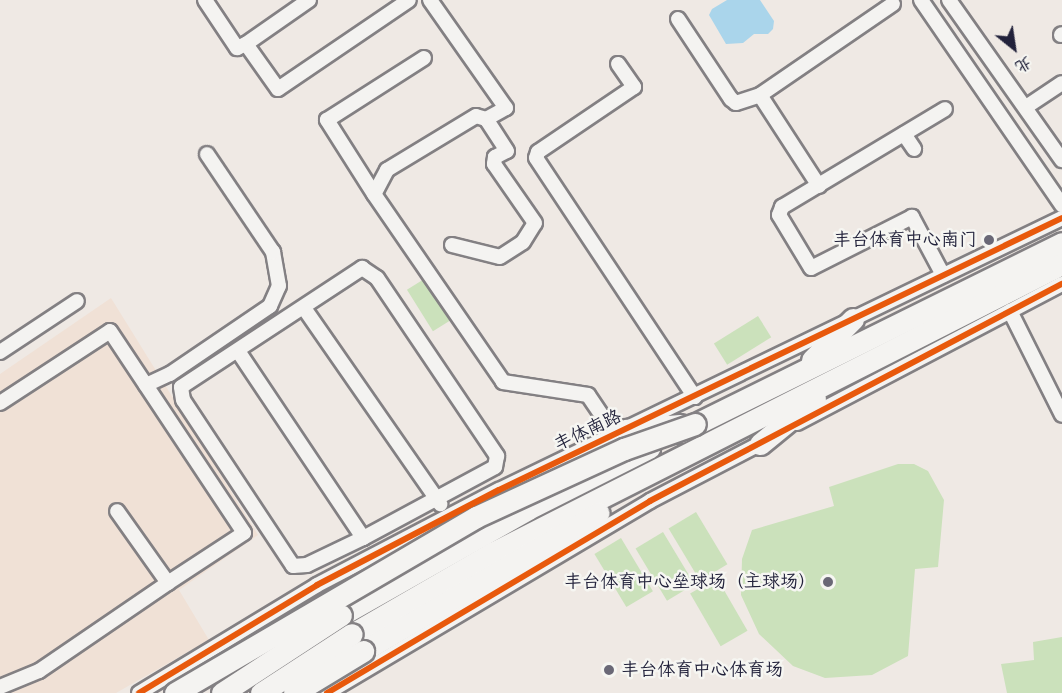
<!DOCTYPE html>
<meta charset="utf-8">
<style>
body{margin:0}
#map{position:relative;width:1062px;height:693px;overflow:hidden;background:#efe9e4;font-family:"Balsamiq Sans","LXGW WenKai TC",sans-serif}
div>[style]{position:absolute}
.built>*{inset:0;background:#f0e1d6}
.green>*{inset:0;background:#cbe1bb;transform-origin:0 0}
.water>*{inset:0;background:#aad5eb}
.roads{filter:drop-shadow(2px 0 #838083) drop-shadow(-2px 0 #838083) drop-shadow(0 2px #838083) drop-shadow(0 -2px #838083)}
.minor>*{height:14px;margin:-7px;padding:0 7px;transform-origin:7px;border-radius:7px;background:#f4f3f1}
.highway>*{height:21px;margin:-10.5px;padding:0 10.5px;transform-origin:10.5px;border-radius:10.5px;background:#f4f3f1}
.bridges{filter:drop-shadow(2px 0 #838083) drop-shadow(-2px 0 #838083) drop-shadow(0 2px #838083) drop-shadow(0 -2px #838083)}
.highway-bridge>*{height:21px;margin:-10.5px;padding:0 10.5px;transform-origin:10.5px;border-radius:10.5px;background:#f4f3f1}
.cycleway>*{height:6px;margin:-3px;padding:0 3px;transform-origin:3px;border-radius:3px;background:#e8590c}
.dots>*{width:16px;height:16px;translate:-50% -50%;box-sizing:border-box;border:3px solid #f6f6f2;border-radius:50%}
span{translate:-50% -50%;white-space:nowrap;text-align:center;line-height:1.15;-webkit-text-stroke:5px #f6f6f2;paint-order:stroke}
.poi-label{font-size:18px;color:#22223b}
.right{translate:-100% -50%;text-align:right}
.left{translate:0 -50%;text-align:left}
.street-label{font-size:18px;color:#22223b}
.north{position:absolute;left:984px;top:18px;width:60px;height:60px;-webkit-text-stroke:4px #f6f6f2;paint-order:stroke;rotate:150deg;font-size:16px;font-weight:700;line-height:24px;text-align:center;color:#22223b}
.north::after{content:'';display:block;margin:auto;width:21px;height:27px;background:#22223b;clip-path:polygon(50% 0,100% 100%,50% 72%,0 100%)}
</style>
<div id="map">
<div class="built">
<div style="clip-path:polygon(111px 298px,258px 535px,179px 590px,209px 640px,116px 693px,0 693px,0 374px)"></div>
</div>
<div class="green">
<div style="left:429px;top:276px;width:49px;height:26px;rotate:58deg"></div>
<div style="left:758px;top:316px;width:25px;height:52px;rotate:58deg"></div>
<div style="clip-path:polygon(898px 464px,914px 464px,928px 471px,944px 500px,938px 567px,915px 569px,908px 656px,872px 675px,825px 678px,793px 666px,759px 634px,741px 595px,742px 559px,752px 530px,834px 506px,829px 487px)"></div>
<div style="left:696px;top:512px;width:61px;height:32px;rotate:59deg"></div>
<div style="left:663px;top:532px;width:61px;height:32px;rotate:59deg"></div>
<div style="left:621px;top:538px;width:62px;height:31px;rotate:59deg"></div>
<div style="left:717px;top:578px;width:61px;height:31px;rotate:60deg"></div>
<div style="clip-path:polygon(1062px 637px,1062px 693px,1007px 693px,1001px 664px,1034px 660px,1033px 642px)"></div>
</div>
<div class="water">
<div style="clip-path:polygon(727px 0,760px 0,774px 21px,773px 29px,768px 34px,754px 34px,743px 43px,726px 44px,709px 15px,712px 9px)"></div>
</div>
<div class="roads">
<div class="minor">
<div style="left:205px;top:0;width:58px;rotate:56.3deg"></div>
<div style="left:237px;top:48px;width:10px;rotate:-24deg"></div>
<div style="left:309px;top:0;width:77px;rotate:145.1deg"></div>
<div style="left:246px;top:44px;width:55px;rotate:54.6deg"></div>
<div style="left:278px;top:89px;width:158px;rotate:-34.2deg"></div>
<div style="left:430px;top:0;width:132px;rotate:54.9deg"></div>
<div style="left:506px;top:108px;width:23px;rotate:151deg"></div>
<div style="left:921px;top:0;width:249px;rotate:55.5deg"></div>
<div style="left:949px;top:0;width:196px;rotate:54.8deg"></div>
<div style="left:678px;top:19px;width:96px;rotate:56.5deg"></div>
<div style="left:731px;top:99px;width:6px;rotate:39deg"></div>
<div style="left:736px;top:103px;width:25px;rotate:-18deg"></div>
<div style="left:1061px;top:35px;width:1px;rotate:-45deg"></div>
<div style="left:618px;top:64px;width:28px;rotate:55deg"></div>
<div style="left:634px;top:87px;width:116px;rotate:145.9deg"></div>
<div style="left:538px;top:152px;width:6px;rotate:108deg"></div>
<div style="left:536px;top:158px;width:287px;rotate:56.4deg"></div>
<div style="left:1026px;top:107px;width:43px;rotate:-33.7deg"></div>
<div style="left:904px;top:134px;width:18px;rotate:56deg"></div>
<div style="left:819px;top:186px;width:108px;rotate:-123deg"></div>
<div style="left:760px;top:95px;width:161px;rotate:-34.4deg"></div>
<div style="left:374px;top:194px;width:88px;rotate:-122.4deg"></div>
<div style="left:327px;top:120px;width:115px;rotate:-32.6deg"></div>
<div style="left:452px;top:245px;width:49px;rotate:14deg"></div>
<div style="left:500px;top:257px;width:27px;rotate:-33deg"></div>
<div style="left:523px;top:242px;width:22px;rotate:-58deg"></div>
<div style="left:535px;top:223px;width:72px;rotate:-124.8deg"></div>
<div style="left:494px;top:164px;width:7px;rotate:-82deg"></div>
<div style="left:495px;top:157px;width:13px;rotate:-27deg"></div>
<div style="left:507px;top:151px;width:38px;rotate:-123deg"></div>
<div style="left:486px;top:119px;width:10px;rotate:-163deg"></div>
<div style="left:476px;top:116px;width:104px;rotate:148.8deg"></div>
<div style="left:387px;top:170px;width:27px;rotate:118deg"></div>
<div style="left:374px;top:194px;width:228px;rotate:55.5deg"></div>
<div style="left:503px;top:382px;width:86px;rotate:8.7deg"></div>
<div style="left:588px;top:395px;width:34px;rotate:56deg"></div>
<div style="left:607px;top:423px;width:19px;rotate:21deg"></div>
<div style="left:362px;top:268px;width:18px;rotate:34deg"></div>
<div style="left:377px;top:278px;width:215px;rotate:56deg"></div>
<div style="left:497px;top:456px;width:11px;rotate:100deg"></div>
<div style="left:495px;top:467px;width:150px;rotate:151.7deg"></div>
<div style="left:363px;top:538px;width:62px;rotate:154.3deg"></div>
<div style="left:307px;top:565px;width:14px;rotate:176deg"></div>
<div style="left:293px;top:566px;width:199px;rotate:-123.5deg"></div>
<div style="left:183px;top:400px;width:13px;rotate:-99deg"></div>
<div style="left:181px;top:387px;width:217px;rotate:-33.3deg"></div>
<div style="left:943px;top:275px;width:66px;rotate:-118.1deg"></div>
<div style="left:912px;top:217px;width:113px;rotate:153.2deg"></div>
<div style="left:811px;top:268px;width:62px;rotate:-121.1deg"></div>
<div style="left:779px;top:215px;width:9px;rotate:-69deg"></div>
<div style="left:782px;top:207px;width:190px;rotate:-31deg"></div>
<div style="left:304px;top:308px;width:239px;rotate:55.2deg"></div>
<div style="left:1010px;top:311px;width:116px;rotate:63.4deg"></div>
<div style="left:238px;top:351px;width:225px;rotate:56.2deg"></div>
<div style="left:0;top:352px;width:92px;rotate:-33.5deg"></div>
<div style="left:146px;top:385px;width:26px;rotate:-25deg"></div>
<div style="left:170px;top:374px;width:121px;rotate:-34.2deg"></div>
<div style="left:270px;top:306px;width:22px;rotate:-66deg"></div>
<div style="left:279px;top:286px;width:35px;rotate:-100deg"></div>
<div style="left:273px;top:252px;width:118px;rotate:-124deg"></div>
<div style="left:0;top:403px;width:131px;rotate:-33.2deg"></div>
<div style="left:110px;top:331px;width:242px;rotate:56.4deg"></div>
<div style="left:244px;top:533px;width:91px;rotate:146.7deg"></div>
<div style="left:797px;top:423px;width:299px;rotate:-27.7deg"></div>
<div style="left:0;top:687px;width:42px;rotate:-22.3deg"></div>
<div style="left:39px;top:671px;width:156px;rotate:-34.3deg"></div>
<div style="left:168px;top:583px;width:88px;rotate:-125.3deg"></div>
<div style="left:139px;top:693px;width:208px;rotate:-31.2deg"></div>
<div style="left:317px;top:585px;width:205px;rotate:-27.6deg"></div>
<div style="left:499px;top:490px;width:625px;rotate:-25.79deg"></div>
<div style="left:327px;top:693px;width:376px;rotate:-30.7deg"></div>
<div style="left:650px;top:501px;width:132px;rotate:-27.5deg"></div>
</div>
<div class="highway">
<div style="left:812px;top:360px;width:58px;rotate:-45deg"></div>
<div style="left:625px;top:430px;width:55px;rotate:-5.2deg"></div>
<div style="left:680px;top:432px;width:426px;rotate:-26.3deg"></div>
<div style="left:760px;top:444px;width:71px;rotate:-39.3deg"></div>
<div style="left:341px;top:615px;width:215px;rotate:-29.5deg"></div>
<div style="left:528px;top:509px;width:136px;rotate:-26.8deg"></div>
<div style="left:352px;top:634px;width:162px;rotate:-30.1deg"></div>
<div style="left:492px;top:553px;width:639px;rotate:-26.89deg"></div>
<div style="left:363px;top:651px;width:273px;rotate:-30.4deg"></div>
</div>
</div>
<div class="bridges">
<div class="highway-bridge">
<div style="left:175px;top:693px;width:349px;rotate:-30.3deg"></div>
<div style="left:476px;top:517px;width:163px;rotate:-24.7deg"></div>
<div style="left:624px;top:449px;width:75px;rotate:-19.4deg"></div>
<div style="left:222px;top:693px;width:142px;rotate:-33.2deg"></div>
<div style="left:261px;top:693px;width:108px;rotate:-33deg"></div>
<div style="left:294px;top:693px;width:81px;rotate:-31.3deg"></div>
</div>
</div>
<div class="cycleway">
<div style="left:139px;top:693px;width:208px;rotate:-31.2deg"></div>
<div style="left:317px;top:585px;width:205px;rotate:-27.6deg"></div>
<div style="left:499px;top:490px;width:625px;rotate:-25.79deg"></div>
<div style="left:327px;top:693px;width:376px;rotate:-30.7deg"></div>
<div style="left:650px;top:501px;width:466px;rotate:-27.8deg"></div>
</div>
<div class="dots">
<div style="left:989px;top:240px;background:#6a6876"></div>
<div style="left:828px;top:582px;background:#6a6876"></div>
<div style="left:609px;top:670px;background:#6a6876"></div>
</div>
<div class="poi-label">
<span class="right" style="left:977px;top:240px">丰台体育中心南门</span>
<span class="right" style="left:816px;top:582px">丰台体育中心垒球场（主球场）</span>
<span class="left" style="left:621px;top:670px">丰台体育中心体育场</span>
</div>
<div class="street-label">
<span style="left:588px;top:431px;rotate:-25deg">丰体南路</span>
</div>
<div class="north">北</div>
</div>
